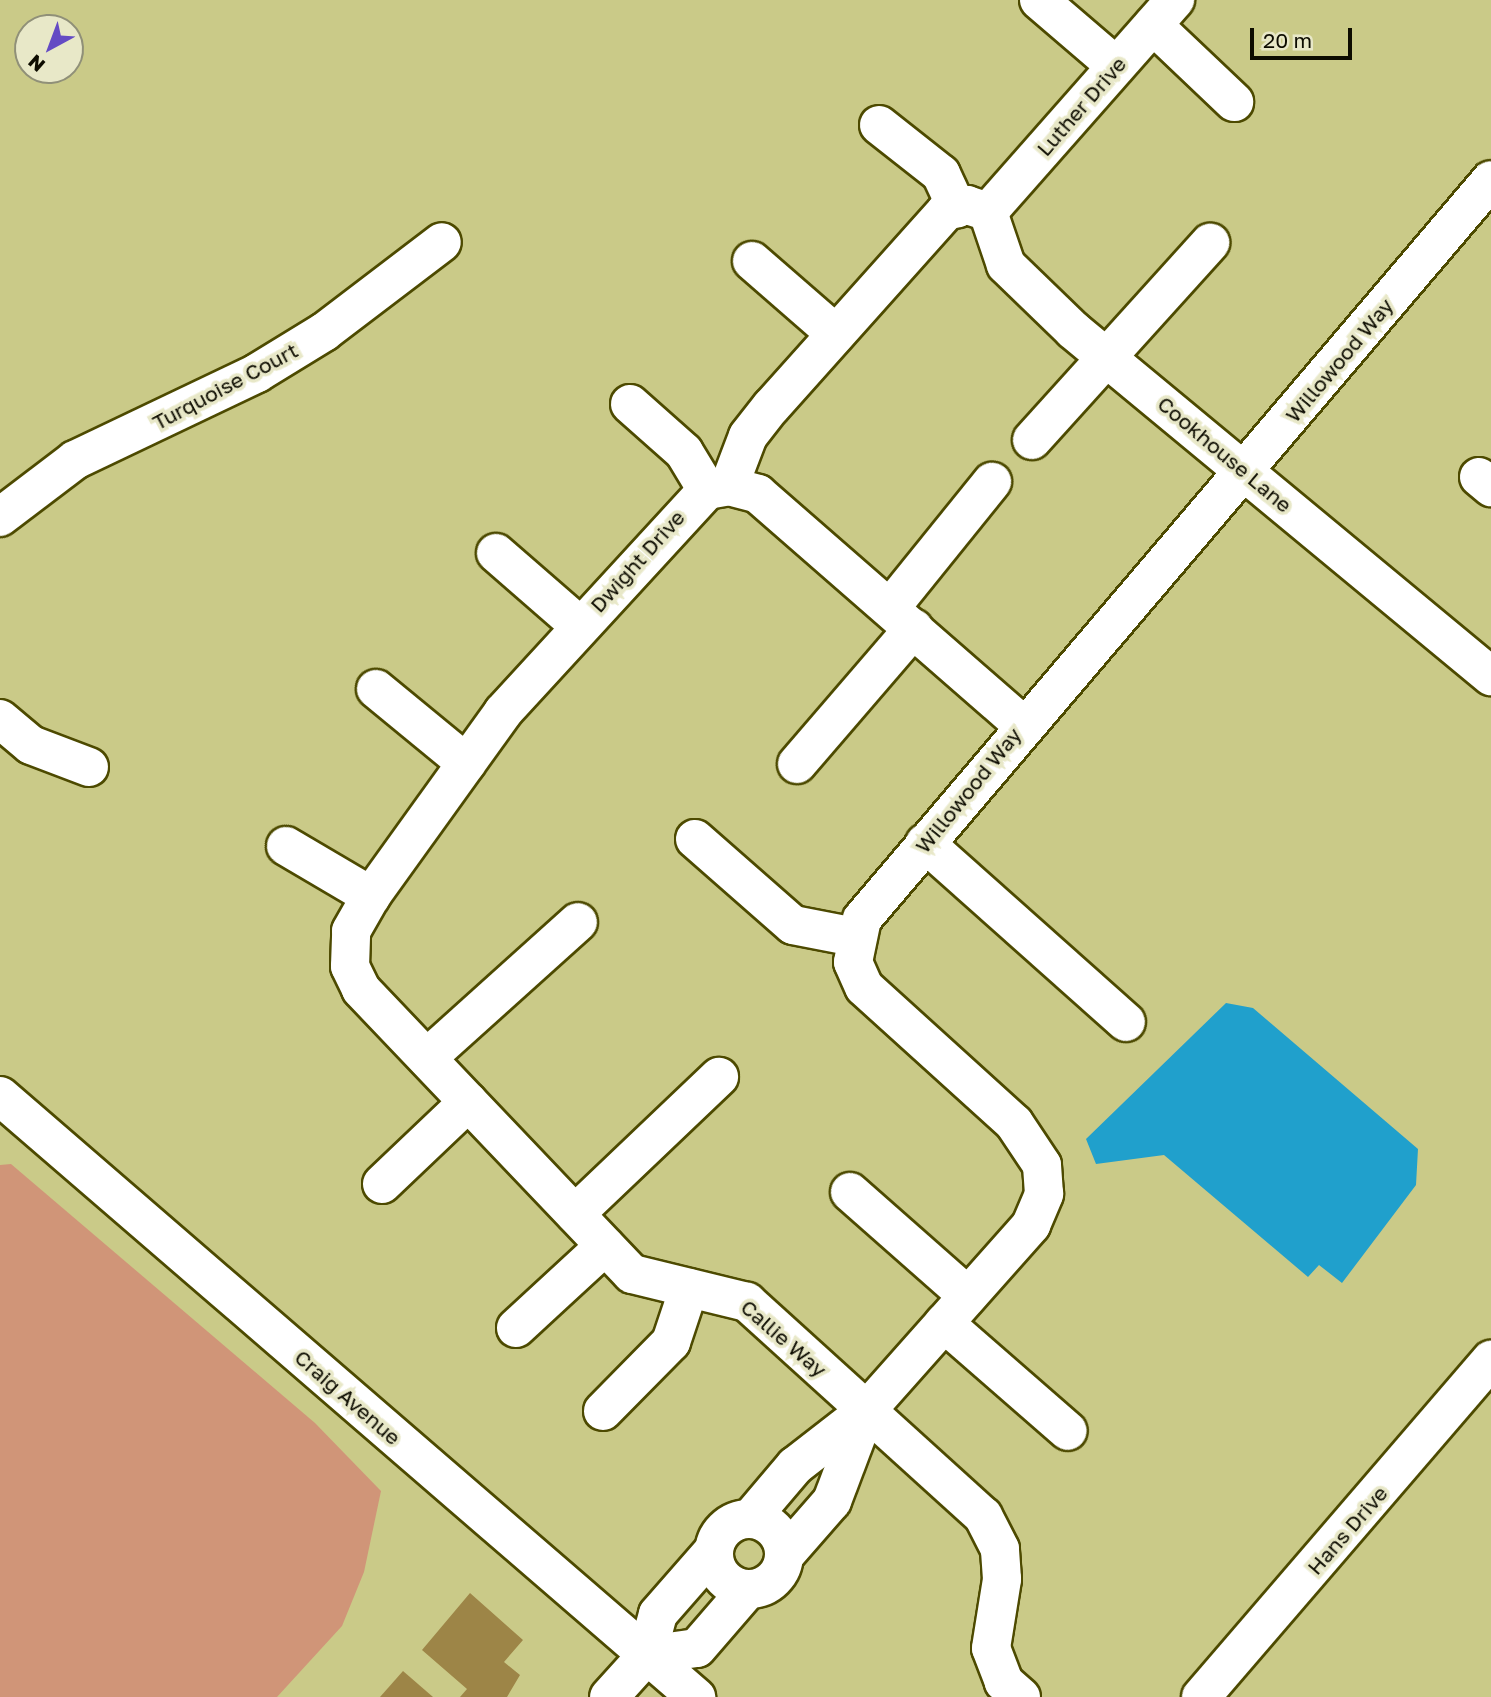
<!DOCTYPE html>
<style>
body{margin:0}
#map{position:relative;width:1491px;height:1697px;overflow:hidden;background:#caca88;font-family:"Golos Text",sans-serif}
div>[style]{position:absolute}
.green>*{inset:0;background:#d09578}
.water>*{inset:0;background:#20a0cc}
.building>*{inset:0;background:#9d8547}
.roads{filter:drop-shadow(2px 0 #4d4a00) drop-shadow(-2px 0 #4d4a00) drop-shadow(0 2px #4d4a00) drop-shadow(0 -2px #4d4a00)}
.minor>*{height:38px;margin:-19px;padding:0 19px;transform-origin:19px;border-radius:19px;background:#fff}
.minor>.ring{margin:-19px;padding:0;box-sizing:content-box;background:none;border:38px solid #fff;border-radius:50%}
span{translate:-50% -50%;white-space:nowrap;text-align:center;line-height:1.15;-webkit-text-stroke:7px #e8e8c8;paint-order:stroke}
.street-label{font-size:21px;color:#0d0c00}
.north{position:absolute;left:14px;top:14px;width:70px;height:70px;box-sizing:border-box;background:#e8e8c8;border:2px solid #909078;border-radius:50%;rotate:221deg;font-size:19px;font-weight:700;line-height:28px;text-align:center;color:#0d0c00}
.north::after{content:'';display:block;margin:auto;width:24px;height:32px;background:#644bc4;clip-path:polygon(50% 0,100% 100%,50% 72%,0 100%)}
.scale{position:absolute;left:1250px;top:28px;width:102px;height:32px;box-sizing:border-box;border:4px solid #0d0c00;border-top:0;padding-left:9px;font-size:21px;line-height:24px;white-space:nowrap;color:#0d0c00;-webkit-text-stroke:5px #e8e8c8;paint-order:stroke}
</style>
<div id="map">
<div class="green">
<div style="clip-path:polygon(11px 1164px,315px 1423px,381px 1491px,364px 1572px,342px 1626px,277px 1697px,0 1697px,0 1165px)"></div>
</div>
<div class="water">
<div style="clip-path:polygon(1226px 1003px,1253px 1008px,1418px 1149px,1416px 1185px,1342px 1283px,1319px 1265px,1308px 1277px,1164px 1155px,1096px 1164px,1086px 1139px)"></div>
</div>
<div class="building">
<div style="clip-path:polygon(470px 1593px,523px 1640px,504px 1662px,520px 1675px,507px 1697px,460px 1697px,467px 1689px,422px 1650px)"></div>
<div style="clip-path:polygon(403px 1671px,433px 1697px,380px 1697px)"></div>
</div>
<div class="roads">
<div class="minor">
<div style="left:1039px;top:0;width:101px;rotate:40.6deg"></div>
<div style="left:1153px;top:25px;width:112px;rotate:43.5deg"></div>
<div style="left:879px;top:125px;width:79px;rotate:38.3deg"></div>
<div style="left:941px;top:174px;width:38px;rotate:65deg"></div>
<div style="left:988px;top:212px;width:56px;rotate:71.2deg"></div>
<div style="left:1006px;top:265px;width:93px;rotate:44.1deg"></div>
<div style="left:1073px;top:330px;width:543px;rotate:39.62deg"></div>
<div style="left:988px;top:212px;width:283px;rotate:-48.6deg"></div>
<div style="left:752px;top:261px;width:111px;rotate:41deg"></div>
<div style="left:630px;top:404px;width:72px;rotate:41.6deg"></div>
<div style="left:684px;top:452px;width:44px;rotate:58.8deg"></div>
<div style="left:1032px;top:440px;width:266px;rotate:-47.9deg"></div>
<div style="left:1479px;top:477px;width:16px;rotate:40deg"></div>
<div style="left:729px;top:486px;width:53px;rotate:-69.2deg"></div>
<div style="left:748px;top:436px;width:37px;rotate:-52deg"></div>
<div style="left:771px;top:407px;width:263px;rotate:-48.2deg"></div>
<div style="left:946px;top:211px;width:22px;rotate:-16deg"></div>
<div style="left:967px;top:205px;width:22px;rotate:18deg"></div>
<div style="left:0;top:517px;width:94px;rotate:-37.2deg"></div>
<div style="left:75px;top:460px;width:202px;rotate:-25.5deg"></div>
<div style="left:257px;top:373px;width:79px;rotate:-31.5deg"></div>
<div style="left:324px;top:332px;width:148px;rotate:-37.3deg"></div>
<div style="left:496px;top:553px;width:111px;rotate:41deg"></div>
<div style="left:891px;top:607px;width:161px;rotate:-51.1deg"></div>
<div style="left:376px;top:689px;width:117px;rotate:39.4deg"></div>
<div style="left:0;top:719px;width:40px;rotate:40deg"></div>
<div style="left:31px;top:745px;width:62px;rotate:20.8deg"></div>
<div style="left:797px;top:764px;width:179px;rotate:-49.3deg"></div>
<div style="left:695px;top:839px;width:130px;rotate:41.3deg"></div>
<div style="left:793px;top:925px;width:63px;rotate:11deg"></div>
<div style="left:925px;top:843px;width:269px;rotate:41.7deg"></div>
<div style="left:286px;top:846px;width:99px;rotate:30.5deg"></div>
<div style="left:427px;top:1058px;width:203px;rotate:-42deg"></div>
<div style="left:0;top:1096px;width:920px;rotate:40.81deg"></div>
<div style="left:382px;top:1184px;width:119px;rotate:-43.6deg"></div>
<div style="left:850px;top:1192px;width:157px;rotate:41.4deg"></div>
<div style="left:575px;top:1214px;width:199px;rotate:-43.6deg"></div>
<div style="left:944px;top:1323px;width:164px;rotate:41.1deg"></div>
<div style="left:516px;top:1328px;width:121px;rotate:-42.7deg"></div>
<div style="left:603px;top:1411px;width:97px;rotate:-45.4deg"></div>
<div style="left:671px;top:1342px;width:57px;rotate:-71.6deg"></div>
<div style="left:750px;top:1519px;width:70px;rotate:-49.7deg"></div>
<div style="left:795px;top:1466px;width:90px;rotate:-37.8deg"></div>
<div style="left:866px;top:1411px;width:249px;rotate:-48.4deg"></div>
<div style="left:1031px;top:1225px;width:34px;rotate:-67deg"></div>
<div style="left:1044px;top:1194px;width:29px;rotate:-94deg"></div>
<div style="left:1042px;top:1165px;width:50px;rotate:-123.7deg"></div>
<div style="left:1014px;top:1123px;width:202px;rotate:-137.8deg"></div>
<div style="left:864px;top:987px;width:27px;rotate:-114deg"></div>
<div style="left:853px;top:962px;width:44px;rotate:-78.2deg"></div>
<div style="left:862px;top:919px;width:970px;rotate:-49.6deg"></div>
<div class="ring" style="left:714px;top:1519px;width:32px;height:32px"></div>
<div style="left:784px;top:1556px;width:73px;rotate:-48.9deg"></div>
<div style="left:832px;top:1501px;width:96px;rotate:-69.3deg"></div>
<div style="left:647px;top:1655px;width:50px;rotate:-8deg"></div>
<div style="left:697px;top:1648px;width:77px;rotate:-49.2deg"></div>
<div style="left:609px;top:1697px;width:57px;rotate:-47.9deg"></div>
<div style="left:647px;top:1655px;width:42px;rotate:-75deg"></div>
<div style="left:658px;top:1614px;width:85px;rotate:-48.8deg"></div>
<div style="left:1021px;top:1697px;width:23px;rotate:-139deg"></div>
<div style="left:1004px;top:1682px;width:36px;rotate:-111deg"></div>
<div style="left:991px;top:1648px;width:70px;rotate:-80.9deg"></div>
<div style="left:1002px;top:1579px;width:30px;rotate:-94deg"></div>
<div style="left:1000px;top:1549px;width:37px;rotate:-117deg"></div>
<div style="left:983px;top:1516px;width:319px;rotate:-137.8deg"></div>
<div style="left:747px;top:1302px;width:118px;rotate:-166.3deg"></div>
<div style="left:632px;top:1274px;width:393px;rotate:-133.6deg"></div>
<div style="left:361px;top:989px;width:25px;rotate:-116deg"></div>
<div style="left:350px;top:966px;width:35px;rotate:-88deg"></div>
<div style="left:351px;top:931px;width:40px;rotate:-60.3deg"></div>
<div style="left:371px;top:896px;width:226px;rotate:-54.3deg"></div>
<div style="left:503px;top:712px;width:301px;rotate:-47.4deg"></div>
<div style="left:707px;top:490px;width:22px;rotate:-10deg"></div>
<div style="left:729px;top:486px;width:30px;rotate:15deg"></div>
<div style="left:758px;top:494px;width:350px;rotate:41.1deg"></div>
<div style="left:1201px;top:1697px;width:445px;rotate:-49.3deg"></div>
</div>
</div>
<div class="street-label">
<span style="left:1081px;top:106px;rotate:-49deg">Luther Drive</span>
<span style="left:1339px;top:360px;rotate:-50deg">Willowood Way</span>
<span style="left:225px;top:386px;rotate:-28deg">Turquoise Court</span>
<span style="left:1225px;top:454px;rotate:40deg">Cookhouse Lane</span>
<span style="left:637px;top:561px;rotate:-48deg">Dwight Drive</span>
<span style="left:968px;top:790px;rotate:-51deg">Willowood Way</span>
<span style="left:784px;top:1338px;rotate:41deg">Callie Way</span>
<span style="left:348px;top:1397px;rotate:41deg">Craig Avenue</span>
<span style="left:1347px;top:1530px;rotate:-49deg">Hans Drive</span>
</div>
<div class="north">N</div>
<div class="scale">20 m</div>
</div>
